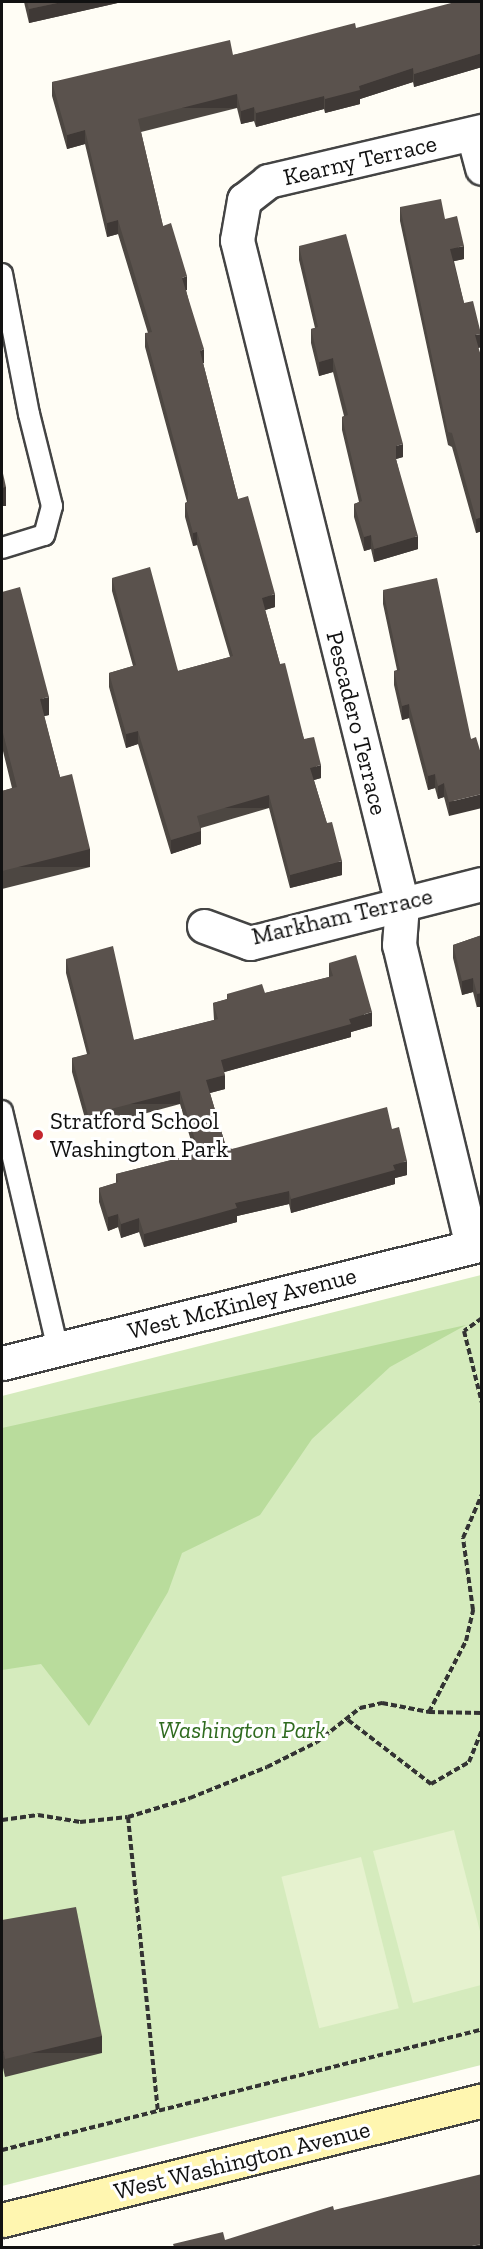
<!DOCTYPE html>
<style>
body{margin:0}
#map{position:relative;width:483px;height:2249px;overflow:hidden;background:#fffdf5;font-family:"Zilla Slab",serif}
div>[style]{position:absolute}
.green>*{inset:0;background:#d5ebbd}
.forest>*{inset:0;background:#b9dc9c}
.pitch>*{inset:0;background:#e6f2cf;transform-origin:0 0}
.path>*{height:4px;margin-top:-2px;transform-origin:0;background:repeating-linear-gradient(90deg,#333 0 6px,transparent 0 9px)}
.roads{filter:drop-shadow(2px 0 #444) drop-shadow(-2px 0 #444) drop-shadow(0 2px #444) drop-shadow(0 -2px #444)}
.lane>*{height:20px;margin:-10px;padding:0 10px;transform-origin:10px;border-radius:10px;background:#fff}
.street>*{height:33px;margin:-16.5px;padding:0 16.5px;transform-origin:16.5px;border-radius:16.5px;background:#fff}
.secondary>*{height:33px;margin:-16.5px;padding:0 16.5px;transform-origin:16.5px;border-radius:16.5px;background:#fff6b0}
.wall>*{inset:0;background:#4d4742}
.shaded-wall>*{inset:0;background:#3f3936;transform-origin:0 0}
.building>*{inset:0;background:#5a524d}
.dots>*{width:16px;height:16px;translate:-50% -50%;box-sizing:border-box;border:3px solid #fff;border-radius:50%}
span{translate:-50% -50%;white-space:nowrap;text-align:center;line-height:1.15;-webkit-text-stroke:6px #fff;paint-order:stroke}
.street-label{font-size:24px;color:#111}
.poi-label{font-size:24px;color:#111}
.left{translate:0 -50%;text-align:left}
.park-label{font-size:24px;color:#2f6b1f;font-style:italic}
.frame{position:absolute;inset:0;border:3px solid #111;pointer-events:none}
</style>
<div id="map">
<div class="green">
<div style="clip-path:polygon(481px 1275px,481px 2065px,2px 2186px,2px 1396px)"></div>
</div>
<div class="forest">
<div style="clip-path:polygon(466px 1325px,390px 1367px,312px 1439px,260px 1515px,182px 1553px,168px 1592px,89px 1726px,41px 1664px,2px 1670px,2px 1428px)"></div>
</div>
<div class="pitch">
<div style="clip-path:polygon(454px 1830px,481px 1935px,481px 1985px,413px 2003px,373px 1851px)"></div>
<div style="left:361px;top:1857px;width:156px;height:82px;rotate:76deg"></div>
</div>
<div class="path">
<div style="left:482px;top:1318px;width:22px;rotate:144deg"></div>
<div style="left:464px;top:1331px;width:74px;rotate:76deg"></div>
<div style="left:429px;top:1712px;width:80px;rotate:-62.5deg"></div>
<div style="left:466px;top:1641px;width:32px;rotate:-77deg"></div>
<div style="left:473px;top:1610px;width:73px;rotate:-97.9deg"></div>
<div style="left:463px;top:1538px;width:48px;rotate:-66.6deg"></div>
<div style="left:348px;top:1720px;width:105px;rotate:37.6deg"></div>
<div style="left:431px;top:1784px;width:44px;rotate:-30.1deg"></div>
<div style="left:469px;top:1762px;width:35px;rotate:-68deg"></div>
<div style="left:128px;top:1817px;width:296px;rotate:84.2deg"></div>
<div style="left:2px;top:1820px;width:36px;rotate:-8deg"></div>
<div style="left:38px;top:1815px;width:43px;rotate:9.5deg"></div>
<div style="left:80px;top:1822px;width:48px;rotate:-5.9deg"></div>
<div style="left:128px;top:1817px;width:65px;rotate:-17deg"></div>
<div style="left:190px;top:1798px;width:83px;rotate:-21.9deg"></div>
<div style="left:267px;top:1767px;width:56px;rotate:-26.6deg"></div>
<div style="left:317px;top:1742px;width:55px;rotate:-38.3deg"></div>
<div style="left:360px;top:1708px;width:23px;rotate:-13deg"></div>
<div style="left:382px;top:1703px;width:48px;rotate:10.8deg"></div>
<div style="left:429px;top:1712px;width:53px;rotate:1.1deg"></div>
<div style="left:2px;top:2150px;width:495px;rotate:-14.1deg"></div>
</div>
<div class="roads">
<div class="lane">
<div style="left:2px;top:274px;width:143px;rotate:79.1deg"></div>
<div style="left:29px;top:414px;width:95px;rotate:76deg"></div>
<div style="left:52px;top:506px;width:30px;rotate:105deg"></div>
<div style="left:44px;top:535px;width:44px;rotate:162.8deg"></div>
<div style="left:2px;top:1111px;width:244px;rotate:76.8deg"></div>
</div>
<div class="street">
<div style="left:473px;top:134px;width:35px;rotate:75deg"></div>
<div style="left:204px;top:926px;width:49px;rotate:20.3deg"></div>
<div style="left:250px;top:943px;width:239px;rotate:-14.3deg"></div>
<div style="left:472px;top:1246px;width:310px;rotate:-103.6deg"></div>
<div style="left:399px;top:945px;width:41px;rotate:-85.8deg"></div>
<div style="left:402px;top:904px;width:684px;rotate:-103.96deg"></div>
<div style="left:237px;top:240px;width:41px;rotate:-80.1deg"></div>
<div style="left:244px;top:200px;width:31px;rotate:-38deg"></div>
<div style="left:268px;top:181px;width:220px;rotate:-13.2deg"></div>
<div style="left:2px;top:1363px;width:495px;rotate:-13.9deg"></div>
</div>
<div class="secondary">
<div style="left:2px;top:2220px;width:495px;rotate:-14deg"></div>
</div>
</div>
<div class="wall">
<div style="clip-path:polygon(24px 2px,122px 2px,29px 23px)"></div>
<div style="clip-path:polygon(482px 2px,482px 67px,414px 87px,413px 82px,360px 99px,360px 104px,325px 113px,324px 109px,256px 127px,254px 121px,241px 124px,237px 108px,141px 132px,163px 226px,187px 290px,186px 290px,204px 363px,203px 363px,238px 499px,275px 607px,265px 610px,280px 664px,304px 739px,321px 778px,314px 780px,342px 875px,290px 888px,269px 808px,201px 828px,201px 844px,171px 854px,138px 744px,126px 748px,109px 687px,109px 673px,133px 666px,112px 591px,112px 578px,178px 671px,230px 657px,197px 545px,193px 546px,185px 517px,185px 503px,187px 502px,145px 347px,145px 333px,148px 333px,118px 234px,107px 237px,85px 144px,67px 149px,52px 96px,52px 82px,233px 55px)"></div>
<div style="clip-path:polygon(400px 207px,445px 219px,464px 259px,454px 261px,464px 303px,481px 347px,478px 348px,482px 360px,482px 531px,476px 533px,452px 447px,448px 445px,400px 221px)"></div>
<div style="clip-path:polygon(299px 246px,403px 457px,396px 459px,418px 549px,374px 562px,371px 549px,364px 551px,354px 517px,354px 504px,359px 502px,342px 430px,342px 417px,344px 416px,333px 372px,319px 376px,311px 343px,311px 329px,315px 328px,299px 260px)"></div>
<div style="clip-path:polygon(383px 590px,471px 739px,449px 816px,444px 797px,438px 799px,435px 788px,428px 790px,409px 718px,402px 720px,394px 685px,394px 671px,397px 670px,383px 604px)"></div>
<div style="clip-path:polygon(2px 592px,49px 715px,44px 716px,60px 777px,90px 867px,2px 889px,2px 791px,12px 788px,2px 747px)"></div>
<div style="clip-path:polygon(482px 935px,477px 1008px,473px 992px,462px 995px,453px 958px,453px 945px)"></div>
<div style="clip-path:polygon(66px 959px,134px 1040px,214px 1020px,213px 1003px,227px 999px,227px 994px,265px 993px,329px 977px,329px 963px,372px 1026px,351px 1032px,351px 1037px,224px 1072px,225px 1089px,210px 1093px,226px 1147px,232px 1149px,392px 1129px,407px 1175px,395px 1178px,395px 1184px,291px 1213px,289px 1204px,237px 1216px,237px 1222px,144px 1247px,139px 1232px,121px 1238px,118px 1227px,108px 1231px,99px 1202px,99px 1188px,116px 1183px,116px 1174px,195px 1154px,180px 1104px,88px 1129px,72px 1072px,72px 1058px,87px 1054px,66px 973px)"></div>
<div style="clip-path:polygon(2px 1920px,102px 2053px,5px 2077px,2px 2063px)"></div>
</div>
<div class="shaded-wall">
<div style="clip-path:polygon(62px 2px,122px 2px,29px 23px,29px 9px)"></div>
<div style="clip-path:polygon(482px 53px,482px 67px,414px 87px,414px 74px)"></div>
<div style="clip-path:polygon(413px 68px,413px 82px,360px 99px,360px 104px,325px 113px,325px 99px,359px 86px)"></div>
<div style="left:237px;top:94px;width:14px;height:102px;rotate:90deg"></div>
<div style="clip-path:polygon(324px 96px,324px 109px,256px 127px,256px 113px)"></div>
<div style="clip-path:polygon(254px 107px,254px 121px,241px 124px,241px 111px)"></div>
<div style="clip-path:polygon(85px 130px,85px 144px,67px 149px,67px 135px)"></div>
<div style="clip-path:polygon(118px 220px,118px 234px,107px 237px,107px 223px)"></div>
<div style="clip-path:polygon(464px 246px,464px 259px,450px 262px,450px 249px)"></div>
<div style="clip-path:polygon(187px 276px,187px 290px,182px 291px,182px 278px)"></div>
<div style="clip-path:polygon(481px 334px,481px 347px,475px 349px,475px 335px)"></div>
<div style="clip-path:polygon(204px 349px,204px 363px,200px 364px,200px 351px)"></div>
<div style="clip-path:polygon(333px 358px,333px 372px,319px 376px,319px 362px)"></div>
<div style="clip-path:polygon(403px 444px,403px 457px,396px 459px,396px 446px)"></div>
<div style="left:6px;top:487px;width:19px;height:4px;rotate:90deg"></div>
<div style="clip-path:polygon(482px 517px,482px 531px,476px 533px,476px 519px)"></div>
<div style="clip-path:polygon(197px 532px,197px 545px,193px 546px,193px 533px)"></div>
<div style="clip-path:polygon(371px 535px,371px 549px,364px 551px,364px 537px)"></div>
<div style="clip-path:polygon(418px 536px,418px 549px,374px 562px,374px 549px)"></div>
<div style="clip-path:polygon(275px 594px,275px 607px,262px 611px,262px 598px)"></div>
<div style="clip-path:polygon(49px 697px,49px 715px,40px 717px,40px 699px)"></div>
<div style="clip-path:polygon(409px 704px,409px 718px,402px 720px,402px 706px)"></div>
<div style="clip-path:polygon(138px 731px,138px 744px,126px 748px,126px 734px)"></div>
<div style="clip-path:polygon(321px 765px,321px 778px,310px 781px,310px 768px)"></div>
<div style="clip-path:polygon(435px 774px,435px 788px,428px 790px,428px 776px)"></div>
<div style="clip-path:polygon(444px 783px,444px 797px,438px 799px,438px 786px)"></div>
<div style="clip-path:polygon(482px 794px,482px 808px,449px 816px,449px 802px)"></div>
<div style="left:269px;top:795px;width:13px;height:75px;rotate:90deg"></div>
<div style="clip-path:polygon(201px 831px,201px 844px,171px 854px,171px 840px)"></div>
<div style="left:90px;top:849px;width:18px;height:91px;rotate:90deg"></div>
<div style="clip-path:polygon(342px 861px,342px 875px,290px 888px,290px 875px)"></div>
<div style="clip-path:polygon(473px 978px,473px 992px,462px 995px,462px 981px)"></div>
<div style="left:482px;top:993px;width:14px;height:5px;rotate:90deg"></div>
<div style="clip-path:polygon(372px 1012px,372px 1026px,351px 1032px,351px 1037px,221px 1073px,221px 1060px)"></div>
<div style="clip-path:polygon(225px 1075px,225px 1089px,206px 1094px,206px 1080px)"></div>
<div style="left:180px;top:1091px;width:13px;height:95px;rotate:90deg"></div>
<div style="clip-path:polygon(407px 1161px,407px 1175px,395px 1178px,395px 1184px,291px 1213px,291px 1199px,393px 1165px)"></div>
<div style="clip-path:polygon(289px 1191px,289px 1204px,237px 1216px,237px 1222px,144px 1247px,144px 1234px,235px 1203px)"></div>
<div style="clip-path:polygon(118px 1214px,118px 1227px,108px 1231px,108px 1217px)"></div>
<div style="clip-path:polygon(139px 1218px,139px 1232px,121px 1238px,121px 1224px)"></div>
<div style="left:102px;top:2036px;width:17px;height:100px;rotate:90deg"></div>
<div style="clip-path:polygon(482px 2244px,482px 2247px,467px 2247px)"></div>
</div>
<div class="building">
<div style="clip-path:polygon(27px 2px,62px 2px,29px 9px)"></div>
<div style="clip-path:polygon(455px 2px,482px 2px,482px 53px,414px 74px,413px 68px,359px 86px,360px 90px,325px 99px,324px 96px,256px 113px,254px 107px,241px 111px,237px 94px,138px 119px,163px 226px,171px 223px,187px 276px,182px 278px,204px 349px,200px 351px,238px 499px,248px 496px,275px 594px,262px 598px,280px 664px,285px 663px,304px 739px,314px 737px,321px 765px,310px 768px,327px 823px,332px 822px,342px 861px,290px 875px,269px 795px,197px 816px,201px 831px,171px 840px,138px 731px,126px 734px,109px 673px,136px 665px,112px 578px,150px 567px,178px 671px,233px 656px,197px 532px,193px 533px,185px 503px,188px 502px,188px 493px,145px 333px,152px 332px,118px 220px,107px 223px,85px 130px,67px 135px,52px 82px,230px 40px,233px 55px,355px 23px,356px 28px)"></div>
<div style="clip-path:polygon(441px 199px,445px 219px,457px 216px,464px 246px,450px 249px,464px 303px,473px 301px,481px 334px,475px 335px,482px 360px,482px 517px,476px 519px,452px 433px,448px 432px,400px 207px)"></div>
<div style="clip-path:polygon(346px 234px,403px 444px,396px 446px,396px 459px,418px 536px,374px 549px,371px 535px,364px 537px,354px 504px,362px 501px,342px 417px,348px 415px,333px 358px,319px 362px,311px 329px,318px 327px,299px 246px)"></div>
<div style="clip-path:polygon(2px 469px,6px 487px,2px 488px)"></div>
<div style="clip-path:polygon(437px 578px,471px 739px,476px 737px,482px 757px,482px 794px,449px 802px,444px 783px,438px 786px,435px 774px,428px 776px,409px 704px,402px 706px,394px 671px,400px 670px,383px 590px)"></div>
<div style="clip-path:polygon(20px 587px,49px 697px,40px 699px,60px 777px,72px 774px,90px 849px,2px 871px,2px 791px,17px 787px,2px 729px,2px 592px)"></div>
<div style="clip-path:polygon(482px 935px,482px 993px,477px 994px,473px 978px,462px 981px,453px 945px)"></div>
<div style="clip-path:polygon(113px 946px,134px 1040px,218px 1019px,213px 1003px,228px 999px,227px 994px,262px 984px,265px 993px,333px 976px,329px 963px,356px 955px,372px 1012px,349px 1019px,351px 1024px,221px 1060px,225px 1075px,206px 1080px,226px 1147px,232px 1149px,387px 1107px,392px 1129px,399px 1127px,407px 1161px,393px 1165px,395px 1170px,291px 1199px,289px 1191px,235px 1203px,237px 1208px,144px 1234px,139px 1218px,121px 1224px,118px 1214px,108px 1217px,99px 1188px,118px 1182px,116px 1174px,199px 1153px,180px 1091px,88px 1115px,72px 1058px,90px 1054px,66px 959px)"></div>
<div style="clip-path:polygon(76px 1907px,102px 2036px,5px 2059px,2px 2045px,2px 1920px)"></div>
<div style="clip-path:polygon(482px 2174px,482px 2244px,467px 2247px,174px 2247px,173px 2244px,223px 2232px,225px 2240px,333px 2206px,334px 2210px)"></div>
</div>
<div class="dots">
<div style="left:38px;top:1135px;background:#c4262e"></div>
</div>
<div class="street-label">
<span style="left:360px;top:160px;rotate:-13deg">Kearny Terrace</span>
<span style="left:357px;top:723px;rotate:76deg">Pescadero Terrace</span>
<span style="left:342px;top:916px;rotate:-13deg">Markham Terrace</span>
<span style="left:242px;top:1303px;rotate:-14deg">West McKinley Avenue</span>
<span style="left:242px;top:2160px;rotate:-14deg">West Washington Avenue</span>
</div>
<div class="poi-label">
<span class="left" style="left:50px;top:1135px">Stratford School<br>Washington Park</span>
</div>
<div class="park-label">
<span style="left:242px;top:1730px">Washington Park</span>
</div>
<div class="frame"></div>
</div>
